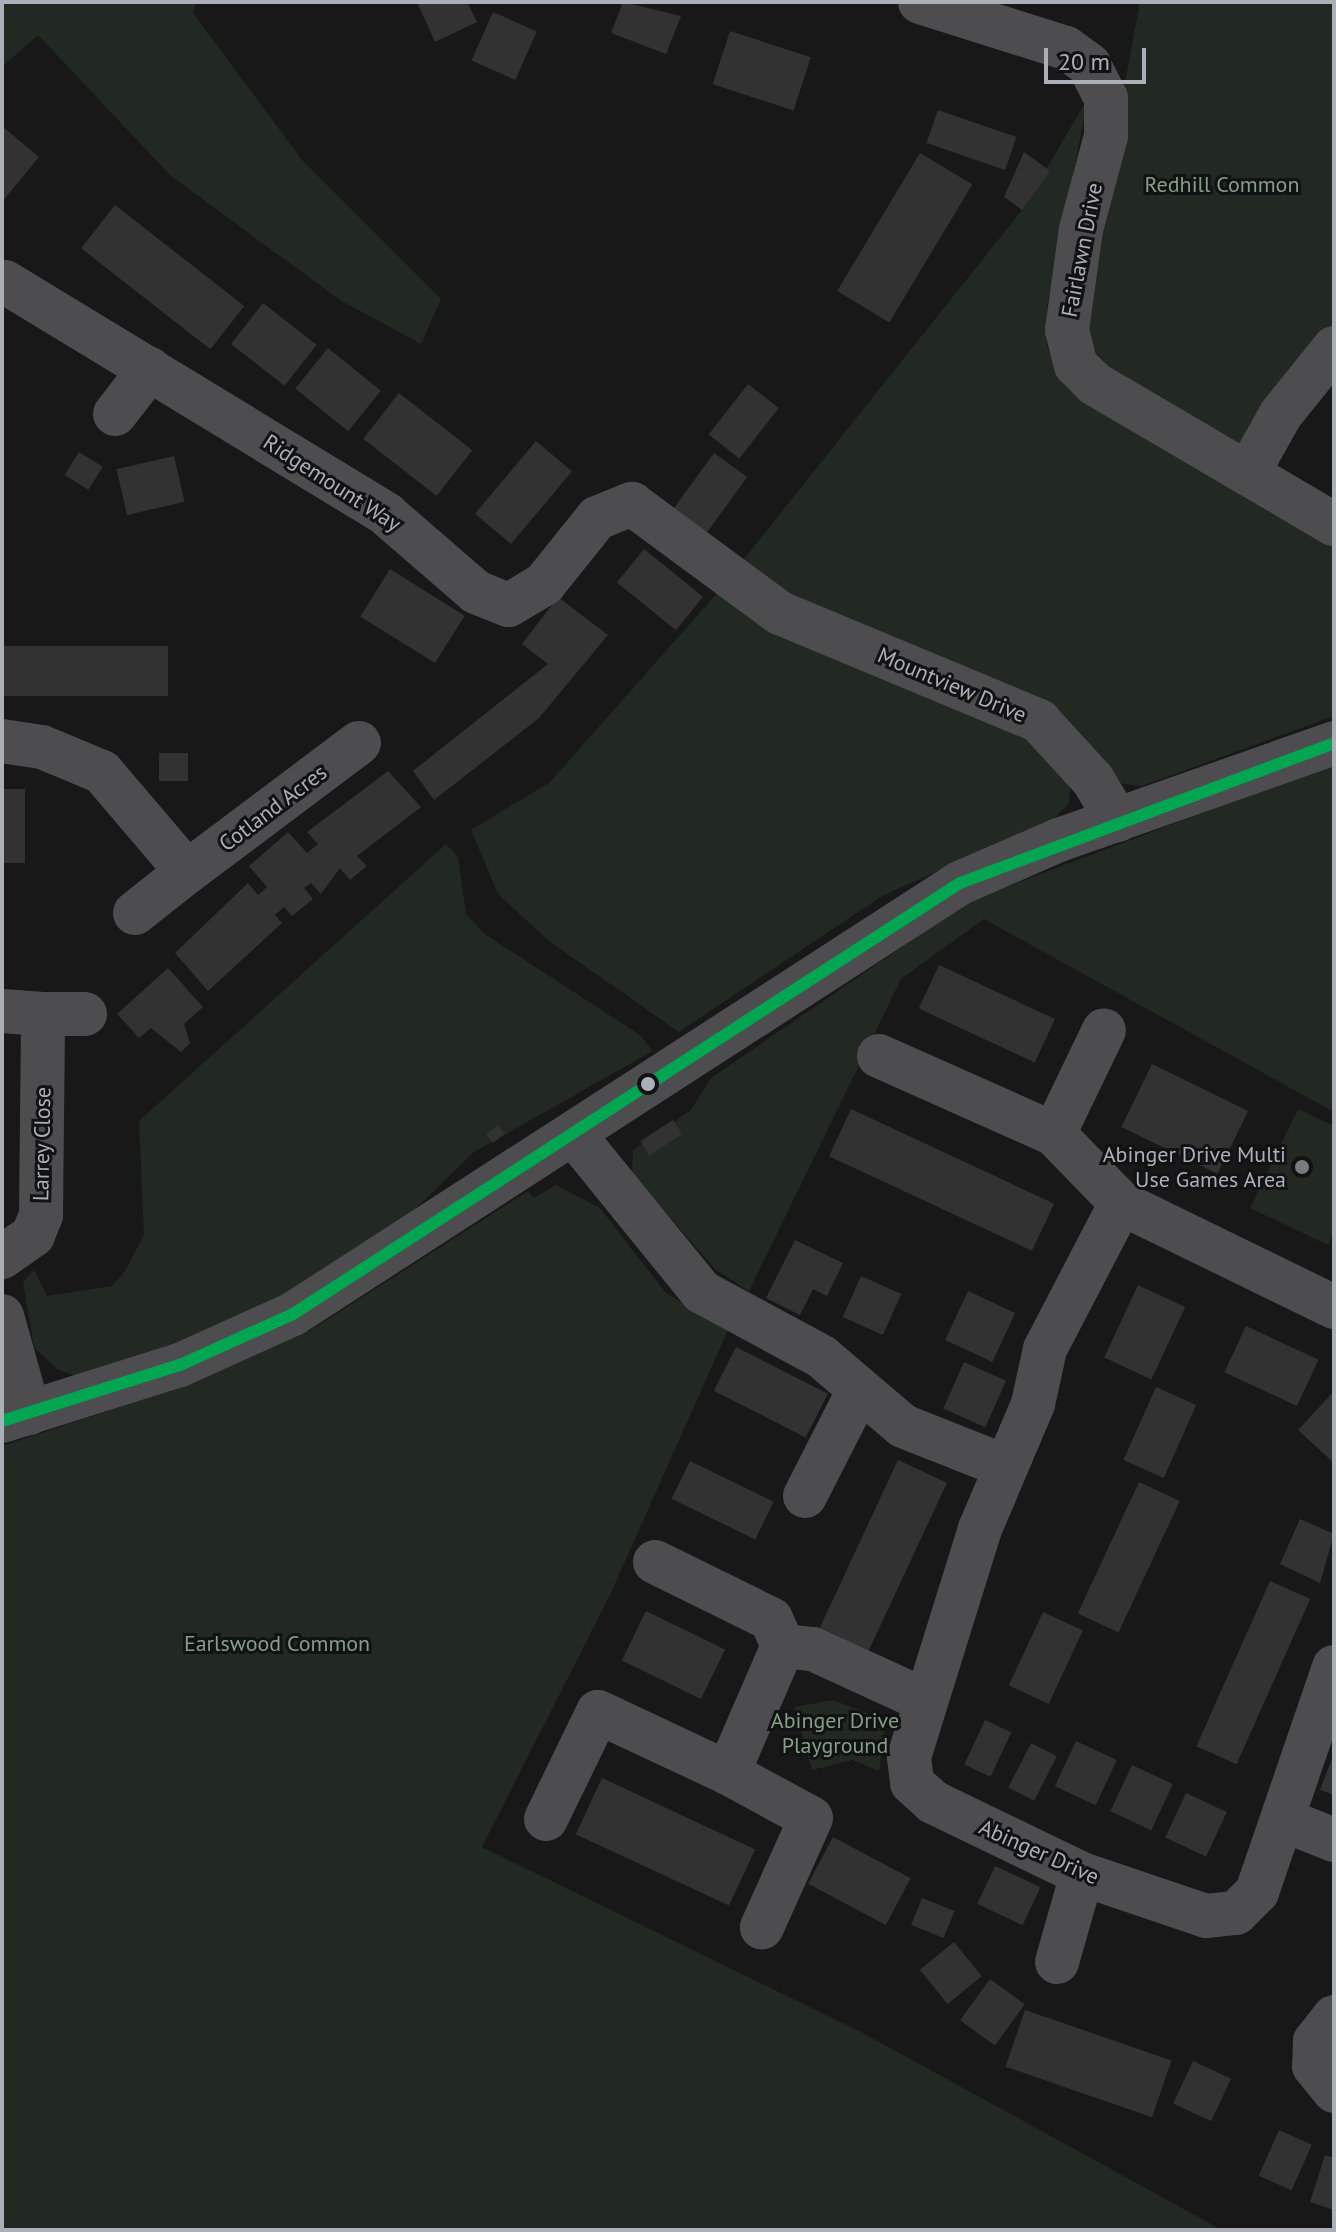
<!DOCTYPE html>
<style>
body{margin:0}
#map{position:relative;width:1336px;height:2232px;overflow:hidden;background:#181818;font-family:"PT Sans",sans-serif}
div>[style]{position:absolute}
.green>*{inset:0;background:#222822}
.building>*{inset:0;background:#323233;transform-origin:0 0}
.minor>*{height:44px;margin:-22px;padding:0 22px;transform-origin:22px;border-radius:22px;background:#4d4d50}
.bus-1>*{height:12px;margin:-6px;padding:0 6px;transform-origin:6px;border-radius:6px;background:#00a651}
.dots>*{width:22px;height:22px;translate:-50% -50%;box-sizing:border-box;border:4px solid #121214;border-radius:50%}
span{translate:-50% -50%;white-space:nowrap;text-align:center;line-height:1.15;-webkit-text-stroke:6px #121214;paint-order:stroke}
.park-label{font-size:22px;color:#83a084}
.street-label{font-size:22px;color:#abafb7}
.poi-label{font-size:22px;color:#abafb7}
.right{translate:-100% -50%;text-align:right}
.frame{position:absolute;inset:0;border:4px solid #abafb7;pointer-events:none}
.scale{position:absolute;left:1044px;top:48px;width:102px;height:36px;box-sizing:border-box;border:4px solid #abafb7;border-top:0;padding-left:10px;font-size:24px;line-height:28px;white-space:nowrap;color:#abafb7;-webkit-text-stroke:6px #121214;paint-order:stroke}
</style>
<div id="map">
<div class="green">
<div style="clip-path:polygon(2px 2px,196px 2px,193px 13px,302px 160px,441px 299px,421px 344px,340px 300px,171px 176px,38px 35px,2px 67px)"></div>
<div style="clip-path:polygon(1140px 2px,1334px 2px,1334px 327px,1246px 447px,1113px 371px,1092px 348px,1082px 313px)"></div>
<div style="clip-path:polygon(1088px 98px,1047px 307px,1047px 347px,1062px 380px,1334px 541px,1334px 716px,1142px 786px,1116px 783px,740px 564px,1022px 210px)"></div>
<div style="clip-path:polygon(719px 591px,1035px 737px,1071px 782px,1069px 803px,1054px 819px,882px 896px,679px 1032px,549px 941px,498px 894px,471px 830px,549px 783px)"></div>
<div style="clip-path:polygon(1334px 763px,1334px 1112px,984px 919px,901px 979px,749px 1291px,716px 1270px,632px 1174px,633px 1150px,691px 1110px,711px 1078px,969px 901px)"></div>
<div style="clip-path:polygon(446px 844px,458px 857px,466px 914px,486px 935px,640px 1035px,653px 1051px,474px 1152px,376px 1247px,318px 1279px,160px 1352px,79px 1377px,57px 1369px,34px 1347px,23px 1282px,34px 1270px,47px 1296px,112px 1286px,125px 1271px,144px 1235px,139px 1121px)"></div>
<div style="clip-path:polygon(1298px 1109px,1334px 1126px,1334px 1231px,1328px 1245px,1250px 1208px)"></div>
<div style="clip-path:polygon(556px 1185px,600px 1208px,666px 1293px,728px 1330px,610px 1595px,482px 1847px,861px 2032px,1222px 2230px,2px 2230px,2px 1446px,190px 1384px,311px 1330px,528px 1191px,534px 1198px)"></div>
<div style="clip-path:polygon(833px 1700px,886px 1720px,879px 1771px,853px 1760px,812px 1770px,794px 1707px)"></div>
</div>
<div class="building">
<div style="clip-path:polygon(417px 2px,467px 2px,477px 22px,435px 42px)"></div>
<div style="clip-path:polygon(623px 2px,681px 16px,666px 54px,611px 33px)"></div>
<div style="left:493px;top:12px;width:48px;height:53px;rotate:24deg"></div>
<div style="left:730px;top:31px;width:85px;height:56px;rotate:18deg"></div>
<div style="left:938px;top:110px;width:83px;height:35px;rotate:19deg"></div>
<div style="clip-path:polygon(2px 126px,39px 157px,2px 202px)"></div>
<div style="clip-path:polygon(1024px 152px,1050px 171px,1022px 210px,1004px 197px)"></div>
<div style="left:920px;top:153px;width:61px;height:161px;rotate:31deg"></div>
<div style="left:115px;top:205px;width:164px;height:55px;rotate:38deg"></div>
<div style="left:263px;top:303px;width:68px;height:52px;rotate:38deg"></div>
<div style="left:328px;top:348px;width:68px;height:52px;rotate:39deg"></div>
<div style="left:748px;top:384px;width:39px;height:64px;rotate:38deg"></div>
<div style="left:399px;top:393px;width:93px;height:58px;rotate:38deg"></div>
<div style="left:536px;top:441px;width:47px;height:95px;rotate:40deg"></div>
<div style="left:79px;top:452px;width:28px;height:27px;rotate:32deg"></div>
<div style="left:714px;top:453px;width:41px;height:69px;rotate:36deg"></div>
<div style="left:174px;top:456px;width:47px;height:59px;rotate:77deg"></div>
<div style="left:644px;top:549px;width:76px;height:43px;rotate:39deg"></div>
<div style="left:390px;top:569px;width:88px;height:56px;rotate:32deg"></div>
<div style="clip-path:polygon(558px 597px,608px 635px,539px 718px,434px 800px,413px 771px,548px 664px,522px 644px)"></div>
<div style="left:168px;top:646px;width:50px;height:166px;rotate:90deg"></div>
<div style="left:159px;top:753px;width:29px;height:28px"></div>
<div style="clip-path:polygon(388px 771px,421px 807px,357px 856px,367px 866px,350px 880px,340px 868px,321px 894px,311px 883px,304px 888px,313px 899px,292px 916px,284px 907px,275px 915px,282px 923px,208px 991px,175px 953px,248px 883px,258px 895px,267px 887px,249px 866px,288px 832px,307px 853px,318px 844px,307px 832px)"></div>
<div style="left:2px;top:789px;width:23px;height:74px"></div>
<div style="left:939px;top:965px;width:128px;height:48px;rotate:25deg"></div>
<div style="clip-path:polygon(168px 968px,203px 1007px,184px 1024px,190px 1043px,181px 1052px,151px 1028px,139px 1038px,117px 1014px)"></div>
<div style="left:1152px;top:1064px;width:107px;height:70px;rotate:26deg"></div>
<div style="left:851px;top:1109px;width:224px;height:52px;rotate:25deg"></div>
<div style="left:673px;top:1120px;width:17px;height:39px;rotate:57deg"></div>
<div style="left:498px;top:1125px;width:11px;height:15px;rotate:52deg"></div>
<div style="clip-path:polygon(795px 1240px,843px 1263px,827px 1296px,813px 1289px,800px 1315px,766px 1298px)"></div>
<div style="left:861px;top:1276px;width:44px;height:45px;rotate:24deg"></div>
<div style="left:1138px;top:1285px;width:52px;height:80px;rotate:25deg"></div>
<div style="left:968px;top:1291px;width:52px;height:54px;rotate:25deg"></div>
<div style="left:1246px;top:1326px;width:80px;height:51px;rotate:25deg"></div>
<div style="left:736px;top:1347px;width:103px;height:49px;rotate:27deg"></div>
<div style="left:964px;top:1362px;width:46px;height:51px;rotate:24deg"></div>
<div style="left:1156px;top:1387px;width:44px;height:80px;rotate:24deg"></div>
<div style="clip-path:polygon(1334px 1391px,1334px 1463px,1298px 1430px)"></div>
<div style="left:898px;top:1460px;width:54px;height:185px;rotate:25deg"></div>
<div style="left:690px;top:1461px;width:93px;height:42px;rotate:26deg"></div>
<div style="left:1139px;top:1482px;width:45px;height:145px;rotate:25deg"></div>
<div style="clip-path:polygon(1300px 1519px,1334px 1534px,1320px 1583px,1280px 1564px)"></div>
<div style="left:1270px;top:1581px;width:44px;height:181px;rotate:24deg"></div>
<div style="left:646px;top:1611px;width:88px;height:55px;rotate:26deg"></div>
<div style="left:1043px;top:1612px;width:44px;height:81px;rotate:25deg"></div>
<div style="left:985px;top:1720px;width:29px;height:49px;rotate:25deg"></div>
<div style="left:1076px;top:1741px;width:45px;height:50px;rotate:25deg"></div>
<div style="left:1031px;top:1743px;width:29px;height:50px;rotate:27deg"></div>
<div style="clip-path:polygon(1334px 1753px,1334px 1795px,1320px 1790px)"></div>
<div style="left:1132px;top:1765px;width:45px;height:51px;rotate:25deg"></div>
<div style="left:602px;top:1778px;width:169px;height:62px;rotate:25deg"></div>
<div style="left:1186px;top:1793px;width:45px;height:49px;rotate:25deg"></div>
<div style="left:833px;top:1837px;width:88px;height:53px;rotate:28deg"></div>
<div style="left:995px;top:1866px;width:50px;height:42px;rotate:25deg"></div>
<div style="left:922px;top:1898px;width:35px;height:29px;rotate:22deg"></div>
<div style="left:954px;top:1942px;width:44px;height:44px;rotate:51deg"></div>
<div style="left:990px;top:1979px;width:43px;height:51px;rotate:36deg"></div>
<div style="left:1025px;top:2010px;width:155px;height:60px;rotate:19deg"></div>
<div style="left:1193px;top:2061px;width:42px;height:47px;rotate:25deg"></div>
<div style="left:1279px;top:2130px;width:36px;height:50px;rotate:24deg"></div>
<div style="clip-path:polygon(1325px 2155px,1334px 2158px,1334px 2210px,1310px 2202px)"></div>
</div>
<div class="minor">
<div style="left:920px;top:2px;width:153px;rotate:17.5deg"></div>
<div style="left:1066px;top:48px;width:29px;rotate:36deg"></div>
<div style="left:1089px;top:65px;width:37px;rotate:63deg"></div>
<div style="left:1106px;top:98px;width:38px;rotate:90deg"></div>
<div style="left:1106px;top:136px;width:96px;rotate:105deg"></div>
<div style="left:1081px;top:229px;width:102px;rotate:97.9deg"></div>
<div style="left:1067px;top:330px;width:36px;rotate:76deg"></div>
<div style="left:1076px;top:365px;width:27px;rotate:45deg"></div>
<div style="left:1095px;top:384px;width:277px;rotate:30.4deg"></div>
<div style="left:5px;top:282px;width:446px;rotate:31.3deg"></div>
<div style="left:386px;top:514px;width:119px;rotate:40.9deg"></div>
<div style="left:476px;top:592px;width:35px;rotate:22deg"></div>
<div style="left:509px;top:605px;width:41px;rotate:-31deg"></div>
<div style="left:544px;top:584px;width:85px;rotate:-51.2deg"></div>
<div style="left:597px;top:518px;width:38px;rotate:-22deg"></div>
<div style="left:632px;top:504px;width:184px;rotate:36.4deg"></div>
<div style="left:780px;top:613px;width:281px;rotate:22.6deg"></div>
<div style="left:1039px;top:721px;width:80px;rotate:47.5deg"></div>
<div style="left:1093px;top:780px;width:47px;rotate:59deg"></div>
<div style="left:115px;top:414px;width:57px;rotate:-52.1deg"></div>
<div style="left:1249px;top:471px;width:65px;rotate:-60.7deg"></div>
<div style="left:1281px;top:414px;width:85px;rotate:-51.2deg"></div>
<div style="left:2px;top:741px;width:40px;rotate:8.5deg"></div>
<div style="left:42px;top:747px;width:65px;rotate:22.6deg"></div>
<div style="left:102px;top:772px;width:131px;rotate:49.6deg"></div>
<div style="left:187px;top:872px;width:215px;rotate:-36.9deg"></div>
<div style="left:135px;top:913px;width:66px;rotate:-38.3deg"></div>
<div style="left:2px;top:1011px;width:41px;rotate:4.2deg"></div>
<div style="left:879px;top:1056px;width:192px;rotate:24deg"></div>
<div style="left:1054px;top:1134px;width:115px;rotate:-64.3deg"></div>
<div style="left:1054px;top:1134px;width:96px;rotate:45.8deg"></div>
<div style="left:575px;top:1136px;width:201px;rotate:50.9deg"></div>
<div style="left:702px;top:1292px;width:136px;rotate:28.4deg"></div>
<div style="left:822px;top:1357px;width:106px;rotate:40.4deg"></div>
<div style="left:903px;top:1426px;width:109px;rotate:21.6deg"></div>
<div style="left:2px;top:1257px;width:38px;rotate:-35deg"></div>
<div style="left:33px;top:1235px;width:22px;rotate:-68deg"></div>
<div style="left:41px;top:1215px;width:201px;rotate:-89.4deg"></div>
<div style="left:43px;top:1014px;width:42px"></div>
<div style="left:1334px;top:1307px;width:237px;rotate:-154deg"></div>
<div style="left:1121px;top:1203px;width:165px;rotate:117.5deg"></div>
<div style="left:1045px;top:1349px;width:56px;rotate:102.3deg"></div>
<div style="left:1033px;top:1404px;width:136px;rotate:113deg"></div>
<div style="left:980px;top:1529px;width:239px;rotate:107.3deg"></div>
<div style="left:909px;top:1757px;width:26px;rotate:83deg"></div>
<div style="left:912px;top:1783px;width:28px;rotate:42deg"></div>
<div style="left:933px;top:1802px;width:165px;rotate:25.8deg"></div>
<div style="left:1082px;top:1874px;width:131px;rotate:18.7deg"></div>
<div style="left:1206px;top:1916px;width:30px;rotate:-6deg"></div>
<div style="left:1236px;top:1913px;width:30px;rotate:-45deg"></div>
<div style="left:1257px;top:1892px;width:238px;rotate:-71.1deg"></div>
<div style="left:2px;top:1316px;width:101px;rotate:74.4deg"></div>
<div style="left:2px;top:1421px;width:187px;rotate:-17.5deg"></div>
<div style="left:180px;top:1365px;width:124px;rotate:-24.3deg"></div>
<div style="left:293px;top:1314px;width:794px;rotate:-32.87deg"></div>
<div style="left:960px;top:883px;width:108px;rotate:-23.5deg"></div>
<div style="left:1059px;top:840px;width:292px;rotate:-19.4deg"></div>
<div style="left:805px;top:1496px;width:117px;rotate:-63deg"></div>
<div style="left:655px;top:1562px;width:129px;rotate:26.2deg"></div>
<div style="left:771px;top:1619px;width:30px;rotate:66deg"></div>
<div style="left:728px;top:1773px;width:138px;rotate:-66.6deg"></div>
<div style="left:783px;top:1646px;width:30px;rotate:6deg"></div>
<div style="left:813px;top:1649px;width:124px;rotate:24.7deg"></div>
<div style="left:546px;top:1819px;width:119px;rotate:-64.1deg"></div>
<div style="left:598px;top:1712px;width:144px;rotate:25.1deg"></div>
<div style="left:728px;top:1773px;width:94px;rotate:28.5deg"></div>
<div style="left:811px;top:1818px;width:120px;rotate:114.2deg"></div>
<div style="left:1284px;top:1820px;width:54px;rotate:21.8deg"></div>
<div style="left:1057px;top:1962px;width:91px;rotate:-74.1deg"></div>
<div style="left:1334px;top:2017px;width:31px;rotate:128deg"></div>
<div style="left:1315px;top:2041px;width:25px;rotate:92deg"></div>
<div style="left:1314px;top:2066px;width:32px;rotate:51deg"></div>
</div>
<div class="bus-1">
<div style="left:2px;top:1421px;width:187px;rotate:-17.5deg"></div>
<div style="left:180px;top:1365px;width:124px;rotate:-24.3deg"></div>
<div style="left:293px;top:1314px;width:794px;rotate:-32.87deg"></div>
<div style="left:960px;top:883px;width:399px;rotate:-20.5deg"></div>
</div>
<div class="dots">
<div style="left:648px;top:1084px;background:#abafb7"></div>
<div style="left:1302px;top:1167px;background:#787a7f"></div>
</div>
<div class="park-label">
<span style="left:1222px;top:185px">Redhill Common</span>
<span style="left:277px;top:1644px">Earlswood Common</span>
<span style="left:835px;top:1733px">Abinger Drive<br>Playground</span>
</div>
<div class="street-label">
<span style="left:1082px;top:250px;rotate:-79deg">Fairlawn Drive</span>
<span style="left:332px;top:483px;rotate:33deg">Ridgemount Way</span>
<span style="left:952px;top:685px;rotate:23deg">Mountview Drive</span>
<span style="left:273px;top:808px;rotate:-37deg">Cotland Acres</span>
<span style="left:42px;top:1144px;rotate:-89deg">Larrey Close</span>
<span style="left:1039px;top:1852px;rotate:24deg">Abinger Drive</span>
</div>
<div class="poi-label">
<span class="right" style="left:1286px;top:1167px">Abinger Drive Multi<br>Use Games Area</span>
</div>
<div class="frame"></div>
<div class="scale">20 m</div>
</div>
